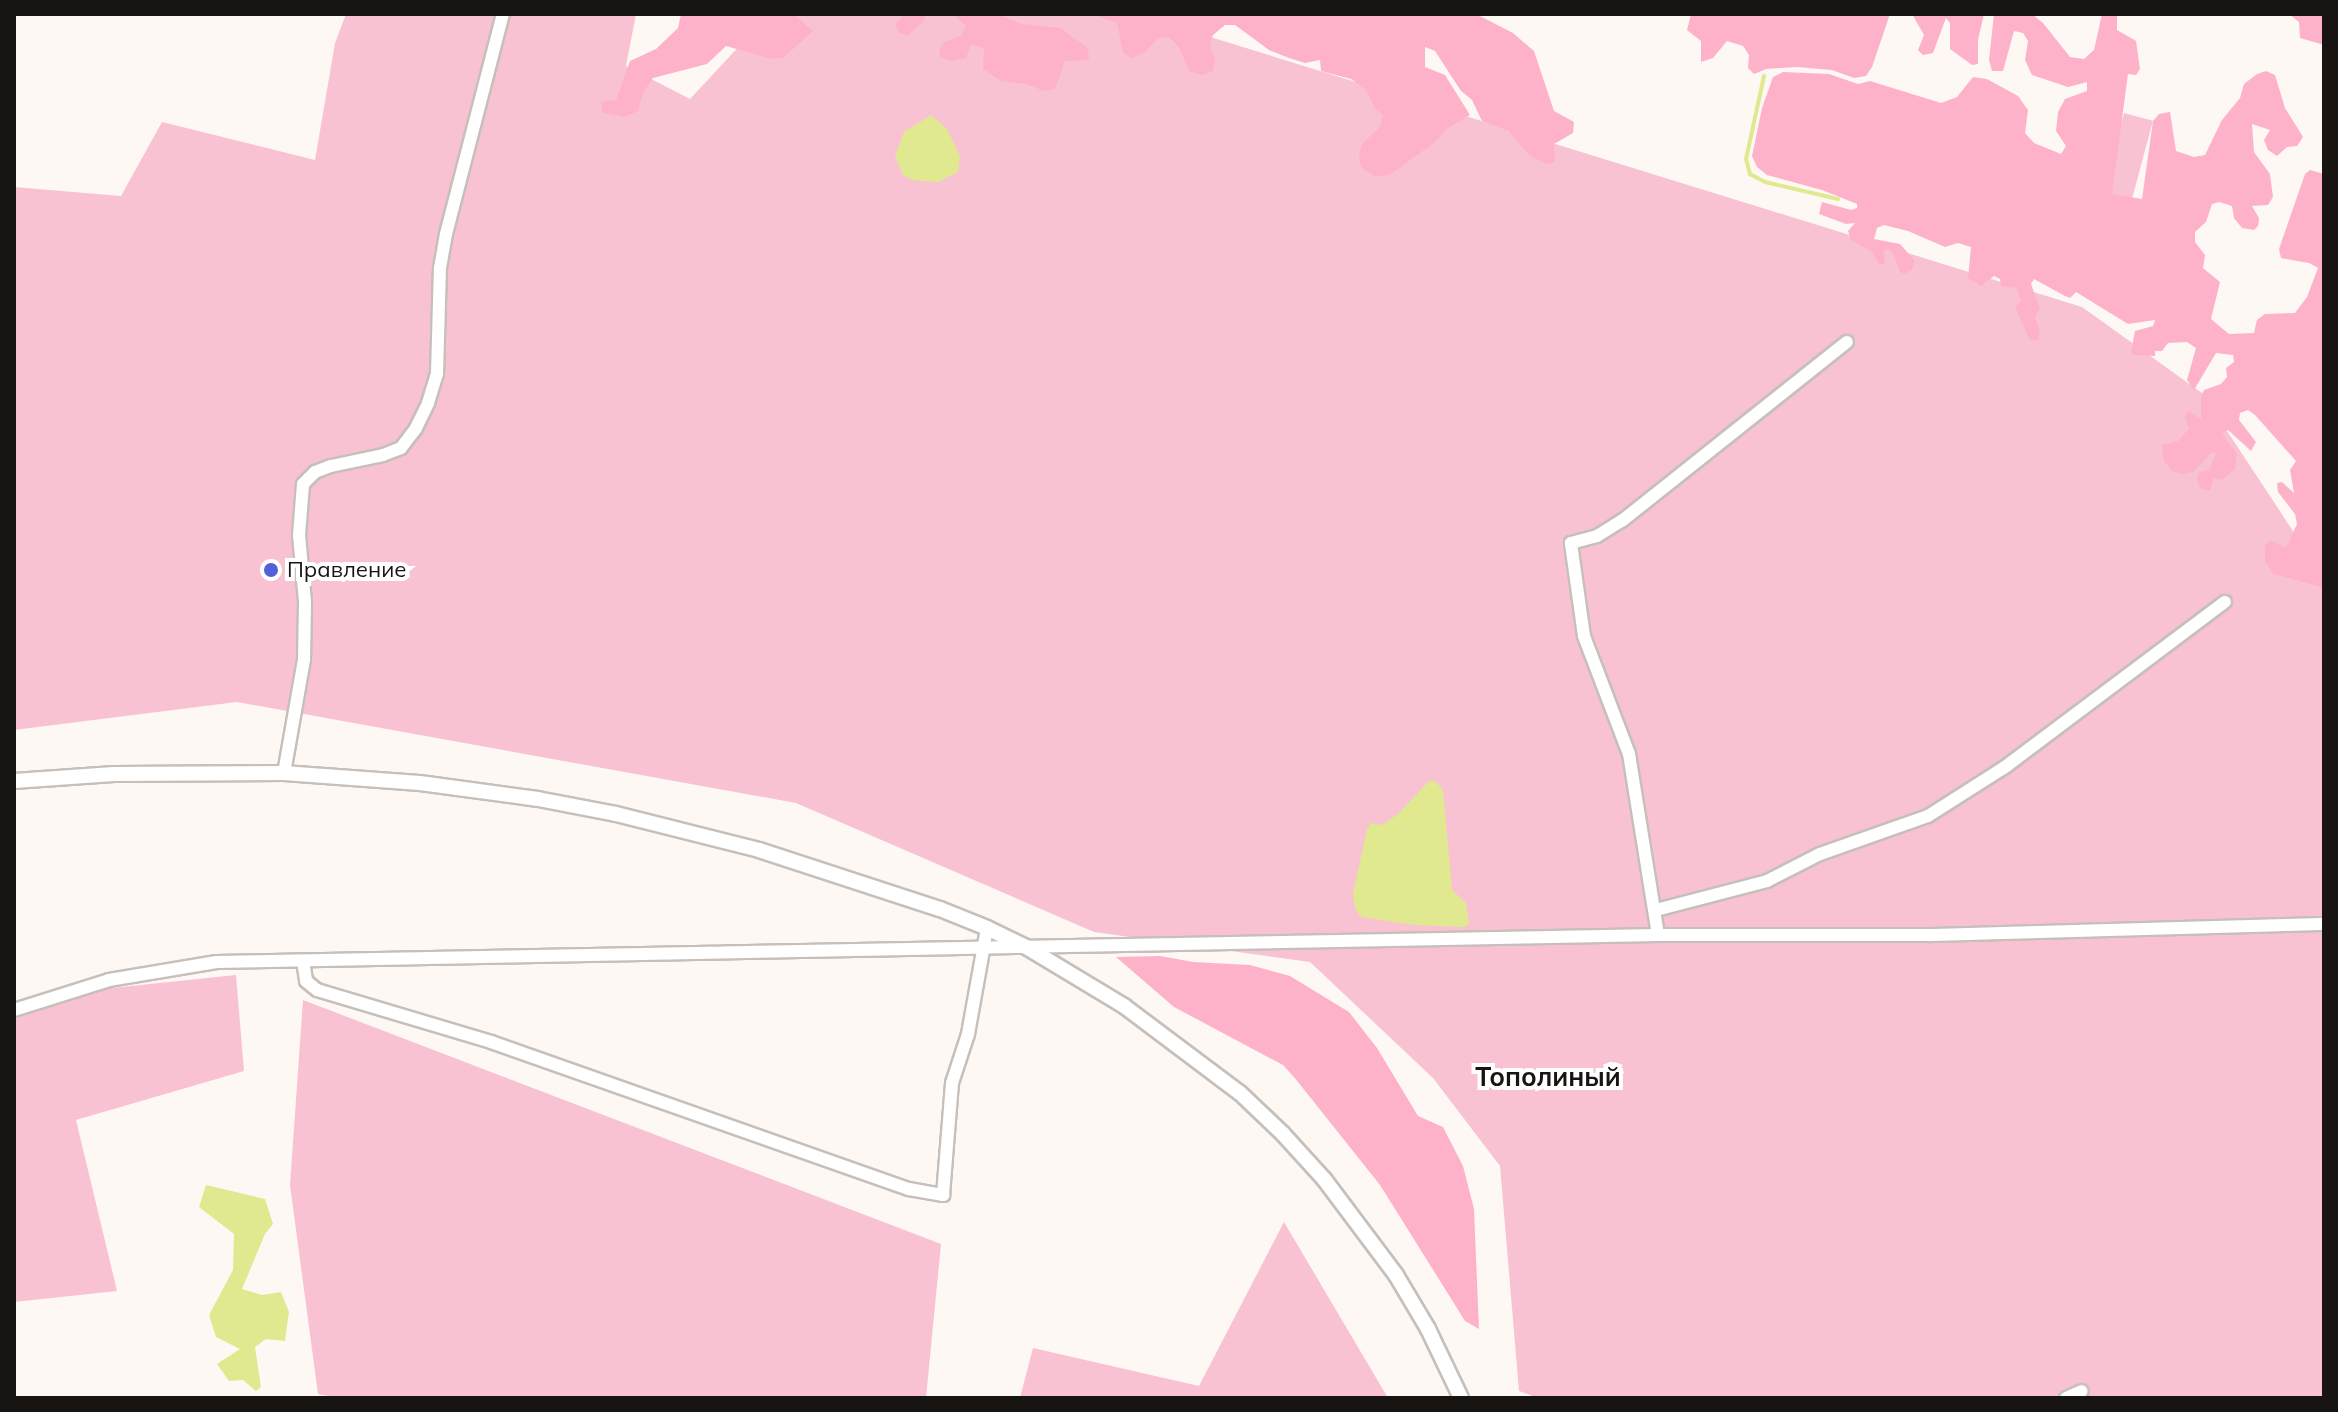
<!DOCTYPE html>
<meta charset="utf-8">
<style>
body{margin:0}
#map{position:relative;width:2338px;height:1412px;overflow:hidden;background:#fef8f4;font-family:Mulish,sans-serif}
div>[style]{position:absolute}
.green>*{inset:0;background:#f8c2d2;transform-origin:0 0}
.forest>*{inset:0;background:#fdb2c9}
.water>*{inset:0;background:#e0e98f}
.stream>*{height:4px;margin:-2px;padding:0 2px;transform-origin:2px;border-radius:2px;background:#e0e98f}
.roads{filter:drop-shadow(2px 0 #c6bfba) drop-shadow(-2px 0 #c6bfba) drop-shadow(0 2px #c6bfba) drop-shadow(0 -2px #c6bfba)}
.minor>*{height:12px;margin:-6px;padding:0 6px;transform-origin:6px;border-radius:6px;background:#fff}
.tertiary>*{height:14px;margin:-7px;padding:0 7px;transform-origin:7px;border-radius:7px;background:#fff}
.dots>*{width:22px;height:22px;translate:-50% -50%;box-sizing:border-box;border:4px solid #fff;border-radius:50%}
span{translate:-50% -50%;white-space:nowrap;text-align:center;line-height:1.15;-webkit-text-stroke:8px #fff;paint-order:stroke}
.poi-label{font-size:22px;color:#171412}
.left{translate:0 -50%;text-align:left}
.quarter-label{font-size:26px;color:#171412;font-weight:700}
.frame{position:absolute;inset:0;border:16px solid #171412;pointer-events:none}
</style>
<div id="map">
<div class="green">
<div style="clip-path:polygon(346px 14px,636px 14px,626px 66px,690px 99px,769px 14px,1136px 14px,2082px 307px,2202px 393px,2324px 578px,2324px 1398px,1538px 1398px,1519px 1391px,1500px 1166px,1433px 1078px,1310px 962px,1094px 932px,796px 803px,237px 702px,14px 730px,14px 187px,121px 196px,162px 122px,315px 160px,335px 43px)"></div>
<div style="left:2124px;top:113px;width:30px;height:82px;rotate:15deg"></div>
<div style="clip-path:polygon(236px 975px,244px 1071px,76px 1120px,117px 1291px,14px 1302px,14px 1019px,102px 989px)"></div>
<div style="clip-path:polygon(303px 1000px,941px 1244px,926px 1398px,339px 1398px,318px 1394px,290px 1185px)"></div>
<div style="clip-path:polygon(1284px 1222px,1388px 1398px,1020px 1398px,1033px 1348px,1199px 1386px)"></div>
</div>
<div class="forest">
<div style="clip-path:polygon(681px 14px,793px 14px,813px 31px,783px 58px,772px 59px,726px 46px,707px 64px,653px 78px,643px 93px,638px 111px,624px 117px,603px 113px,601px 102px,616px 100px,630px 61px,656px 49px,678px 28px)"></div>
<div style="clip-path:polygon(905px 14px,925px 14px,924px 21px,908px 35px,900px 33px,895px 25px)"></div>
<div style="clip-path:polygon(953px 14px,997px 14px,1021px 24px,1060px 28px,1088px 48px,1089px 60px,1065px 61px,1055px 89px,1044px 91px,1026px 84px,1001px 81px,983px 69px,984px 48px,971px 44px,966px 58px,953px 61px,941px 58px,939px 50px,944px 42px,961px 36px,966px 26px)"></div>
<div style="clip-path:polygon(1093px 14px,1476px 14px,1513px 33px,1534px 51px,1554px 111px,1574px 122px,1573px 133px,1554px 144px,1555px 162px,1546px 164px,1529px 155px,1509px 131px,1482px 121px,1472px 100px,1461px 91px,1435px 51px,1425px 47px,1425px 67px,1445px 75px,1470px 115px,1448px 128px,1435px 142px,1391px 174px,1375px 177px,1361px 167px,1359px 155px,1362px 144px,1380px 127px,1383px 115px,1375px 109px,1366px 90px,1351px 79px,1321px 71px,1320px 60px,1305px 63px,1289px 58px,1269px 50px,1235px 25px,1225px 25px,1213px 35px,1210px 46px,1215px 59px,1213px 71px,1202px 75px,1189px 71px,1179px 47px,1169px 37px,1158px 38px,1145px 52px,1132px 58px,1123px 53px,1117px 23px)"></div>
<div style="clip-path:polygon(1691px 14px,1890px 14px,1872px 67px,1866px 76px,1854px 78px,1832px 70px,1797px 67px,1766px 69px,1754px 74px,1748px 68px,1749px 55px,1743px 46px,1727px 41px,1713px 58px,1701px 62px,1701px 41px,1687px 30px)"></div>
<div style="clip-path:polygon(1912px 14px,1984px 14px,1978px 40px,1978px 64px,1972px 65px,1950px 49px,1950px 23px,1946px 18px,1933px 53px,1923px 55px,1918px 50px,1924px 35px)"></div>
<div style="clip-path:polygon(1994px 14px,2032px 14px,2043px 23px,2070px 57px,2084px 59px,2094px 50px,2102px 14px,2117px 14px,2117px 30px,2136px 41px,2140px 69px,2136px 75px,2128px 74px,2112px 194px,2142px 199px,2153px 121px,2159px 114px,2170px 112px,2176px 151px,2194px 157px,2205px 155px,2222px 120px,2240px 98px,2244px 84px,2257px 74px,2266px 71px,2275px 75px,2285px 108px,2303px 137px,2297px 146px,2287px 147px,2277px 156px,2268px 150px,2264px 140px,2270px 130px,2252px 124px,2254px 152px,2270px 174px,2273px 197px,2268px 205px,2252px 206px,2259px 218px,2258px 226px,2254px 230px,2242px 228px,2234px 218px,2232px 206px,2219px 202px,2212px 204px,2206px 222px,2195px 232px,2195px 242px,2205px 255px,2203px 268px,2220px 282px,2211px 319px,2229px 334px,2254px 333px,2257px 320px,2265px 314px,2295px 313px,2307px 297px,2318px 268px,2309px 263px,2281px 258px,2279px 249px,2305px 174px,2310px 170px,2324px 174px,2324px 588px,2274px 574px,2265px 562px,2265px 546px,2270px 540px,2286px 548px,2297px 524px,2295px 514px,2278px 492px,2277px 483px,2282px 482px,2294px 493px,2290px 470px,2296px 461px,2255px 415px,2248px 410px,2240px 413px,2239px 420px,2256px 442px,2251px 451px,2228px 430px,2222px 434px,2237px 454px,2235px 469px,2222px 480px,2214px 478px,2210px 491px,2200px 488px,2197px 480px,2199px 472px,2209px 470px,2216px 453px,2212px 452px,2193px 472px,2181px 474px,2172px 471px,2164px 461px,2162px 445px,2178px 441px,2189px 429px,2185px 417px,2188px 411px,2201px 419px,2201px 396px,2204px 390px,2221px 384px,2227px 377px,2226px 368px,2234px 362px,2233px 355px,2216px 353px,2194px 390px,2187px 380px,2196px 348px,2187px 342px,2168px 343px,2162px 351px,2155px 351px,2155px 356px,2134px 355px,2131px 352px,2135px 331px,2153px 326px,2155px 320px,2128px 324px,2076px 292px,2070px 298px,2065px 296px,2034px 279px,2031px 284px,2040px 309px,2035px 317px,2040px 332px,2038px 340px,2030px 340px,2015px 308px,2021px 300px,2016px 288px,2001px 286px,2000px 279px,1994px 276px,1981px 286px,1968px 278px,1971px 247px,1958px 243px,1945px 247px,1908px 231px,1884px 225px,1877px 228px,1874px 239px,1900px 244px,1915px 261px,1912px 269px,1905px 274px,1900px 272px,1893px 253px,1888px 249px,1883px 251px,1885px 264px,1880px 265px,1871px 251px,1851px 240px,1848px 231px,1855px 223px,1846px 224px,1819px 214px,1822px 202px,1851px 210px,1857px 208px,1857px 204px,1822px 190px,1767px 175px,1757px 167px,1752px 156px,1762px 108px,1773px 77px,1783px 72px,1829px 74px,1858px 84px,1870px 81px,1941px 103px,1957px 97px,1973px 77px,1987px 79px,2018px 96px,2028px 110px,2025px 133px,2034px 143px,2061px 154px,2066px 146px,2056px 131px,2058px 112px,2065px 99px,2087px 91px,2087px 82px,2068px 87px,2032px 75px,2025px 60px,2028px 41px,2023px 33px,2014px 31px,2003px 71px,1992px 71px,1989px 60px)"></div>
<div style="clip-path:polygon(2289px 14px,2324px 14px,2324px 45px,2300px 38px,2299px 22px)"></div>
<div style="clip-path:polygon(1160px 956px,1193px 962px,1250px 965px,1290px 976px,1349px 1012px,1377px 1048px,1418px 1116px,1443px 1127px,1463px 1166px,1474px 1209px,1479px 1329px,1465px 1321px,1380px 1185px,1294px 1077px,1283px 1065px,1174px 1007px,1116px 957px)"></div>
</div>
<div class="water">
<div style="clip-path:polygon(931px 115px,947px 129px,960px 156px,958px 172px,938px 182px,912px 180px,903px 175px,895px 156px,904px 132px)"></div>
<div style="clip-path:polygon(1429px 781px,1435px 781px,1443px 790px,1452px 890px,1466px 903px,1469px 923px,1465px 927px,1414px 925px,1361px 917px,1355px 908px,1353px 893px,1367px 829px,1371px 823px,1382px 825px,1398px 814px)"></div>
<div style="clip-path:polygon(206px 1185px,265px 1199px,273px 1224px,265px 1234px,242px 1289px,262px 1295px,281px 1292px,289px 1312px,285px 1341px,266px 1339px,255px 1347px,261px 1387px,256px 1391px,243px 1380px,229px 1381px,217px 1364px,240px 1349px,216px 1337px,209px 1315px,233px 1270px,234px 1234px,199px 1207px)"></div>
</div>
<div class="stream">
<div style="left:1764px;top:76px;width:85px;rotate:102.2deg"></div>
<div style="left:1746px;top:159px;width:16px;rotate:75deg"></div>
<div style="left:1750px;top:174px;width:17px;rotate:28deg"></div>
<div style="left:1765px;top:182px;width:75px;rotate:13.1deg"></div>
</div>
<div class="roads">
<div class="minor">
<div style="left:284px;top:773px;width:115px;rotate:-80deg"></div>
<div style="left:304px;top:660px;width:58px;rotate:-89deg"></div>
<div style="left:305px;top:602px;width:67px;rotate:-95.1deg"></div>
<div style="left:299px;top:535px;width:51px;rotate:-85.5deg"></div>
<div style="left:303px;top:484px;width:17px;rotate:-45deg"></div>
<div style="left:315px;top:472px;width:17px;rotate:-21deg"></div>
<div style="left:331px;top:466px;width:53px;rotate:-11.9deg"></div>
<div style="left:383px;top:455px;width:19px;rotate:-21deg"></div>
<div style="left:401px;top:448px;width:25px;rotate:-53deg"></div>
<div style="left:416px;top:428px;width:28px;rotate:-64deg"></div>
<div style="left:428px;top:403px;width:30px;rotate:-73deg"></div>
<div style="left:437px;top:374px;width:106px;rotate:-88.4deg"></div>
<div style="left:440px;top:268px;width:35px;rotate:-80deg"></div>
<div style="left:446px;top:234px;width:227px;rotate:-75.5deg"></div>
<div style="left:1656px;top:910px;width:115px;rotate:-14.6deg"></div>
<div style="left:1767px;top:881px;width:59px;rotate:-27deg"></div>
<div style="left:1820px;top:854px;width:114px;rotate:-19.4deg"></div>
<div style="left:1928px;top:816px;width:91px;rotate:-32.5deg"></div>
<div style="left:2005px;top:767px;width:275px;rotate:-36.9deg"></div>
<div style="left:1658px;top:935px;width:183px;rotate:-99.1deg"></div>
<div style="left:1629px;top:754px;width:126px;rotate:-110.9deg"></div>
<div style="left:1584px;top:636px;width:94px;rotate:-98deg"></div>
<div style="left:1571px;top:543px;width:27px;rotate:-15deg"></div>
<div style="left:1597px;top:536px;width:31px;rotate:-32deg"></div>
<div style="left:1623px;top:520px;width:286px;rotate:-38.5deg"></div>
<div style="left:303px;top:961px;width:20px;rotate:81deg"></div>
<div style="left:306px;top:981px;width:14px;rotate:39deg"></div>
<div style="left:317px;top:990px;width:182px;rotate:16.6deg"></div>
<div style="left:491px;top:1042px;width:443px;rotate:19.4deg"></div>
<div style="left:909px;top:1189px;width:35px;rotate:10deg"></div>
<div style="left:943px;top:1195px;width:112px;rotate:-85.4deg"></div>
<div style="left:952px;top:1083px;width:52px;rotate:-71.9deg"></div>
<div style="left:968px;top:1034px;width:108px;rotate:-79.8deg"></div>
<div style="left:14px;top:1010px;width:100px;rotate:-17.5deg"></div>
<div style="left:109px;top:980px;width:109px;rotate:-9.5deg"></div>
<div style="left:217px;top:962px;width:1441px;rotate:-1.07deg"></div>
<div style="left:1658px;top:935px;width:272px"></div>
<div style="left:1930px;top:935px;width:394px;rotate:-1.6deg"></div>
<div style="left:2066px;top:1398px;width:17px;rotate:-24deg"></div>
</div>
<div class="tertiary">
<div style="left:14px;top:781px;width:100px;rotate:-4deg"></div>
<div style="left:114px;top:774px;width:170px;rotate:-0.3deg"></div>
<div style="left:284px;top:773px;width:136px;rotate:4.2deg"></div>
<div style="left:420px;top:783px;width:119px;rotate:7.7deg"></div>
<div style="left:538px;top:799px;width:79px;rotate:10.9deg"></div>
<div style="left:616px;top:814px;width:147px;rotate:14.1deg"></div>
<div style="left:759px;top:850px;width:190px;rotate:18.1deg"></div>
<div style="left:940px;top:909px;width:51px;rotate:22deg"></div>
<div style="left:987px;top:928px;width:46px;rotate:26deg"></div>
<div style="left:1028px;top:948px;width:112px;rotate:31.1deg"></div>
<div style="left:1124px;top:1006px;width:145px;rotate:36.9deg"></div>
<div style="left:1240px;top:1093px;width:59px;rotate:43.6deg"></div>
<div style="left:1283px;top:1134px;width:61px;rotate:47.7deg"></div>
<div style="left:1324px;top:1179px;width:120px;rotate:53.1deg"></div>
<div style="left:1396px;top:1275px;width:63px;rotate:59.3deg"></div>
<div style="left:1428px;top:1329px;width:76px;rotate:64.4deg"></div>
</div>
</div>
<div class="dots">
<div style="left:271px;top:570px;background:#5161d7"></div>
</div>
<div class="poi-label">
<span class="left" style="left:287px;top:570px">Правление</span>
</div>
<div class="quarter-label">
<span style="left:1548px;top:1077px">Тополиный</span>
</div>
<div class="frame"></div>
</div>
